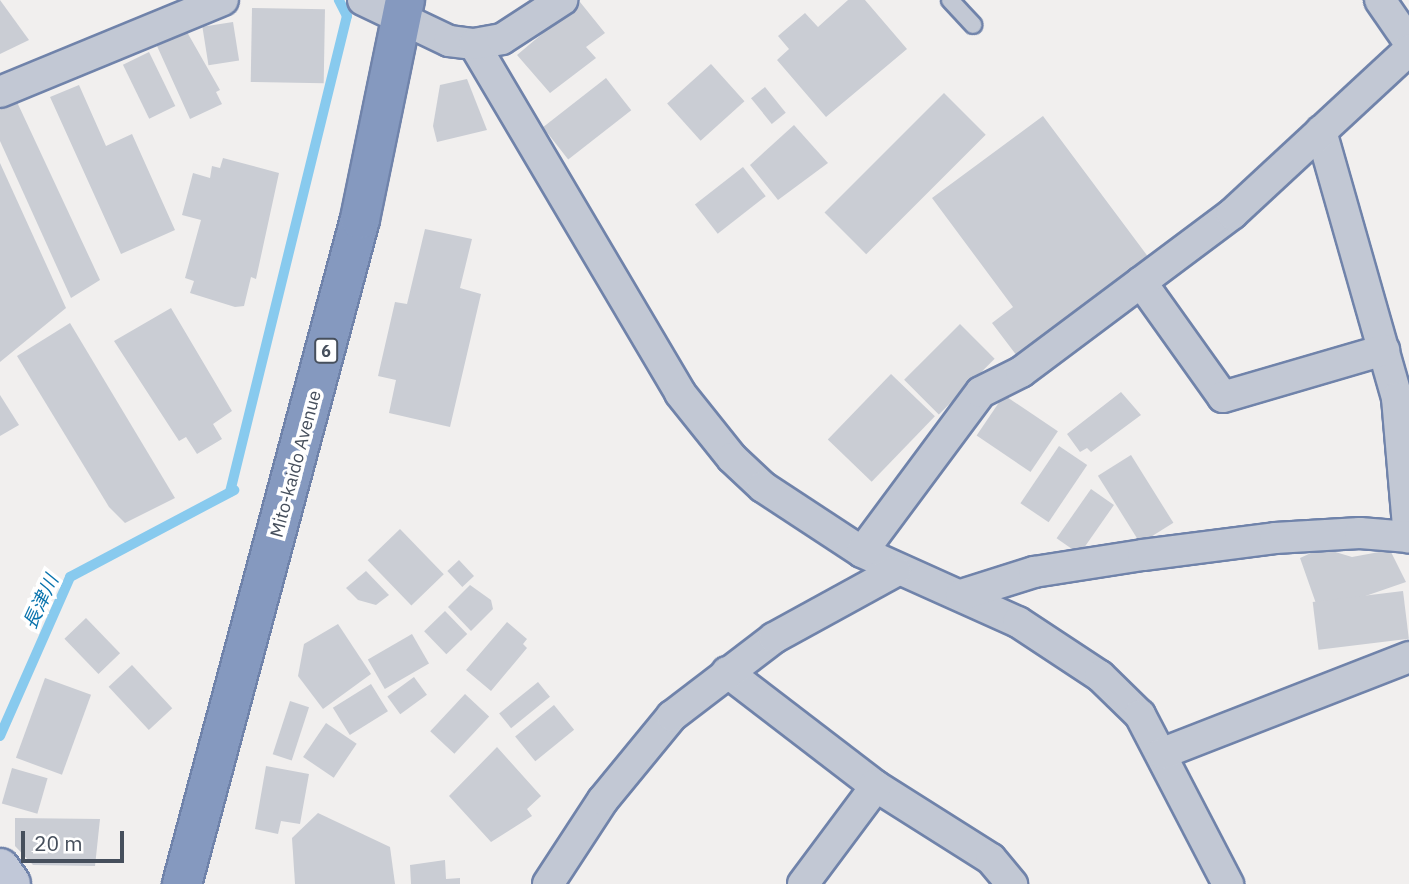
<!DOCTYPE html>
<meta charset="utf-8">
<style>
body{margin:0}
#map{position:relative;width:1409px;height:884px;overflow:hidden;background:#f1efee;font-family:"IBM Plex Sans","Noto Sans JP",sans-serif}
div>[style]{position:absolute}
.stream>*{height:10px;margin:-5px;padding:0 5px;transform-origin:5px;border-radius:5px;background:#88caee}
.building>*{inset:0;background:#cacdd4;transform-origin:0 0}
.roads{filter:drop-shadow(2px 0 #7083aa) drop-shadow(-2px 0 #7083aa) drop-shadow(0 2px #7083aa) drop-shadow(0 -2px #7083aa)}
.lane>*{height:16px;margin:-8px;padding:0 8px;transform-origin:8px;border-radius:8px;background:#c2c8d4}
.street>*{height:30px;margin:-15px;padding:0 15px;transform-origin:15px;border-radius:15px;background:#c2c8d4}
.secondary>*{height:38px;margin:-19px;padding:0 19px;transform-origin:19px;border-radius:19px;background:#c1c8d8}
.highway>*{height:38px;margin:-19px;padding:0 19px;transform-origin:19px;border-radius:19px;background:#8599bf}
span{translate:-50% -50%;white-space:nowrap;text-align:center;line-height:1.15;-webkit-text-stroke:7px #fff;paint-order:stroke}
.shield-label span{padding:2px 5px;background:#fff;border:2px solid;border-radius:5px;-webkit-text-stroke-width:0}
.shield-label{font-size:16px;color:#464f5c;font-weight:700}
.street-label{font-size:18px;color:#464f5c}
.water-label{font-size:19px;color:#0973ad;font-style:italic}
.scale{position:absolute;left:21px;top:831px;width:103px;height:32px;box-sizing:border-box;border:4px solid #464f5c;border-top:0;padding-left:9px;font-size:21px;line-height:24px;white-space:nowrap;color:#464f5c;-webkit-text-stroke:5px #fff;paint-order:stroke}
</style>
<div id="map">
<div class="stream">
<div style="left:230px;top:492px;width:490px;rotate:-76.2deg"></div>
<div style="left:347px;top:16px;width:18px;rotate:-117deg"></div>
<div style="left:0;top:736px;width:174px;rotate:-66.2deg"></div>
<div style="left:70px;top:577px;width:186px;rotate:-27.9deg"></div>
</div>
<div class="building">
<div style="clip-path:polygon(0 0,29px 40px,0 54px)"></div>
<div style="clip-path:polygon(848px 0,865px 0,907px 49px,826px 117px,777px 60px,789px 49px,778px 36px,805px 13px,818px 27px)"></div>
<div style="clip-path:polygon(580px 2px,605px 33px,586px 47px,596px 58px,550px 93px,517px 55px)"></div>
<div style="left:252px;top:8px;width:73px;height:74px;rotate:1deg"></div>
<div style="left:233px;top:22px;width:39px;height:31px;rotate:81deg"></div>
<div style="clip-path:polygon(187px 32px,220px 90px,216px 92px,222px 104px,190px 119px,157px 46px)"></div>
<div style="left:149px;top:52px;width:60px;height:29px;rotate:64deg"></div>
<div style="left:711px;top:64px;width:50px;height:59px;rotate:48deg"></div>
<div style="left:606px;top:78px;width:41px;height:80px;rotate:52deg"></div>
<div style="clip-path:polygon(467px 79px,487px 130px,437px 142px,433px 126px,440px 85px)"></div>
<div style="clip-path:polygon(79px 85px,106px 146px,132px 134px,175px 230px,121px 254px,50px 97px)"></div>
<div style="left:765px;top:87px;width:33px;height:18px;rotate:51deg"></div>
<div style="left:944px;top:93px;width:59px;height:169px;rotate:45deg"></div>
<div style="clip-path:polygon(17px 102px,100px 280px,71px 298px,0 141px,0 109px)"></div>
<div style="clip-path:polygon(1043px 116px,1149px 258px,1017px 356px,992px 323px,1013px 307px,932px 198px)"></div>
<div style="clip-path:polygon(794px 125px,828px 163px,778px 200px,750px 165px)"></div>
<div style="clip-path:polygon(223px 158px,279px 173px,256px 279px,251px 277px,244px 306px,235px 307px,190px 293px,194px 281px,185px 278px,201px 220px,182px 215px,193px 173px,210px 178px,212px 166px,220px 168px)"></div>
<div style="clip-path:polygon(0 163px,66px 308px,0 362px)"></div>
<div style="left:743px;top:167px;width:37px;height:61px;rotate:52deg"></div>
<div style="clip-path:polygon(425px 229px,472px 239px,460px 288px,481px 294px,450px 427px,389px 413px,396px 380px,378px 376px,395px 302px,407px 304px)"></div>
<div style="clip-path:polygon(171px 308px,232px 411px,213px 424px,222px 439px,197px 454px,186px 437px,179px 441px,114px 341px)"></div>
<div style="clip-path:polygon(70px 323px,175px 498px,125px 523px,109px 507px,17px 356px)"></div>
<div style="left:960px;top:324px;width:49px;height:79px;rotate:45deg"></div>
<div style="left:891px;top:374px;width:61px;height:91px;rotate:44deg"></div>
<div style="clip-path:polygon(1121px 392px,1141px 415px,1091px 452px,1087px 448px,1080px 452px,1067px 434px)"></div>
<div style="clip-path:polygon(0 395px,19px 425px,0 436px)"></div>
<div style="left:1004px;top:395px;width:65px;height:49px;rotate:34deg"></div>
<div style="left:1059px;top:446px;width:34px;height:69px;rotate:34deg"></div>
<div style="left:1131px;top:455px;width:80px;height:39px;rotate:58deg"></div>
<div style="left:1091px;top:489px;width:28px;height:60px;rotate:35deg"></div>
<div style="left:400px;top:529px;width:63px;height:45px;rotate:46deg"></div>
<div style="clip-path:polygon(1322px 548px,1352px 557px,1390px 550px,1406px 582px,1319px 612px,1300px 558px)"></div>
<div style="left:459px;top:560px;width:22px;height:16px;rotate:47deg"></div>
<div style="clip-path:polygon(366px 571px,389px 595px,376px 605px,358px 600px,346px 588px)"></div>
<div style="clip-path:polygon(470px 585px,491px 600px,493px 609px,471px 631px,448px 607px)"></div>
<div style="left:1403px;top:591px;width:48px;height:91px;rotate:83deg"></div>
<div style="left:445px;top:611px;width:32px;height:29px;rotate:46deg"></div>
<div style="left:86px;top:618px;width:49px;height:30px;rotate:46deg"></div>
<div style="clip-path:polygon(507px 622px,527px 639px,523px 644px,527px 648px,491px 691px,466px 670px)"></div>
<div style="clip-path:polygon(338px 624px,371px 674px,323px 709px,298px 676px,304px 644px)"></div>
<div style="left:412px;top:634px;width:34px;height:51px;rotate:60deg"></div>
<div style="left:132px;top:665px;width:59px;height:32px;rotate:47deg"></div>
<div style="left:414px;top:677px;width:22px;height:33px;rotate:54deg"></div>
<div style="left:45px;top:678px;width:49px;height:85px;rotate:20deg"></div>
<div style="left:538px;top:682px;width:19px;height:50px;rotate:51deg"></div>
<div style="left:371px;top:684px;width:32px;height:45px;rotate:58deg"></div>
<div style="left:465px;top:694px;width:33px;height:51px;rotate:43deg"></div>
<div style="left:290px;top:701px;width:20px;height:56px;rotate:18deg"></div>
<div style="left:554px;top:705px;width:32px;height:50px;rotate:51deg"></div>
<div style="left:326px;top:723px;width:37px;height:41px;rotate:34deg"></div>
<div style="clip-path:polygon(497px 747px,541px 796px,527px 809px,532px 816px,491px 842px,449px 796px)"></div>
<div style="clip-path:polygon(266px 766px,309px 774px,300px 824px,281px 821px,278px 834px,255px 829px)"></div>
<div style="left:12px;top:768px;width:37px;height:37px;rotate:16deg"></div>
<div style="clip-path:polygon(318px 813px,390px 847px,395px 884px,295px 884px,292px 838px)"></div>
<div style="clip-path:polygon(15px 818px,100px 819px,95px 866px,33px 865px,15px 846px)"></div>
<div style="clip-path:polygon(445px 860px,446px 879px,460px 878px,460px 884px,411px 884px,410px 865px)"></div>
</div>
<div class="roads">
<div class="lane">
<div style="left:950px;top:0;width:34px;rotate:47deg"></div>
</div>
<div class="street">
<div style="left:363px;top:0;width:95px;rotate:25.5deg"></div>
<div style="left:449px;top:41px;width:25px;rotate:7deg"></div>
<div style="left:474px;top:44px;width:405px;rotate:59.4deg"></div>
<div style="left:680px;top:393px;width:83px;rotate:51.3deg"></div>
<div style="left:732px;top:458px;width:42px;rotate:43.1deg"></div>
<div style="left:763px;top:487px;width:118px;rotate:33.3deg"></div>
<div style="left:862px;top:552px;width:171px;rotate:24.2deg"></div>
<div style="left:1018px;top:622px;width:98px;rotate:33.4deg"></div>
<div style="left:1100px;top:676px;width:56px;rotate:44.3deg"></div>
<div style="left:1140px;top:715px;width:191px;rotate:62.5deg"></div>
<div style="left:1380px;top:0;width:51px;rotate:55.4deg"></div>
<div style="left:474px;top:44px;width:28px;rotate:-10deg"></div>
<div style="left:502px;top:39px;width:72px;rotate:-33deg"></div>
<div style="left:0;top:92px;width:241px;rotate:-22.4deg"></div>
<div style="left:1321px;top:131px;width:278px;rotate:74.1deg"></div>
<div style="left:1397px;top:398px;width:140px;rotate:85.1deg"></div>
<div style="left:1141px;top:282px;width:141px;rotate:54.5deg"></div>
<div style="left:1223px;top:397px;width:168px;rotate:-16.3deg"></div>
<div style="left:862px;top:552px;width:199px;rotate:-53.4deg"></div>
<div style="left:981px;top:392px;width:45px;rotate:-26.6deg"></div>
<div style="left:1021px;top:372px;width:264px;rotate:-36.8deg"></div>
<div style="left:1232px;top:214px;width:241px;rotate:-42.8deg"></div>
<div style="left:961px;top:595px;width:77px;rotate:-17.5deg"></div>
<div style="left:1034px;top:572px;width:110px;rotate:-8.9deg"></div>
<div style="left:1143px;top:555px;width:133px;rotate:-7.3deg"></div>
<div style="left:1275px;top:538px;width:85px;rotate:-3.4deg"></div>
<div style="left:1360px;top:533px;width:49px;rotate:4.7deg"></div>
<div style="left:727px;top:672px;width:185px;rotate:37.5deg"></div>
<div style="left:874px;top:785px;width:138px;rotate:32.3deg"></div>
<div style="left:991px;top:859px;width:33px;rotate:50deg"></div>
<div style="left:1163px;top:753px;width:264px;rotate:-21.3deg"></div>
<div style="left:548px;top:884px;width:100px;rotate:-56.8deg"></div>
<div style="left:603px;top:800px;width:109px;rotate:-50.6deg"></div>
<div style="left:672px;top:716px;width:128px;rotate:-37.4deg"></div>
<div style="left:774px;top:638px;width:139px;rotate:-28.8deg"></div>
<div style="left:803px;top:884px;width:122px;rotate:-53.3deg"></div>
</div>
<div class="secondary">
<div style="left:0;top:868px;width:19px;rotate:55deg"></div>
</div>
<div class="highway">
<div style="left:182px;top:884px;width:688px;rotate:-75.01deg"></div>
<div style="left:360px;top:219px;width:224px;rotate:-78.4deg"></div>
</div>
</div>
<div class="shield-label">
<span style="left:326px;top:351px">6</span>
</div>
<div class="street-label">
<span style="left:296px;top:464px;rotate:-75deg">Mito-kaido Avenue</span>
</div>
<div class="water-label">
<span style="left:41px;top:602px;rotate:-65deg">長津川</span>
</div>
<div class="scale">20 m</div>
</div>
